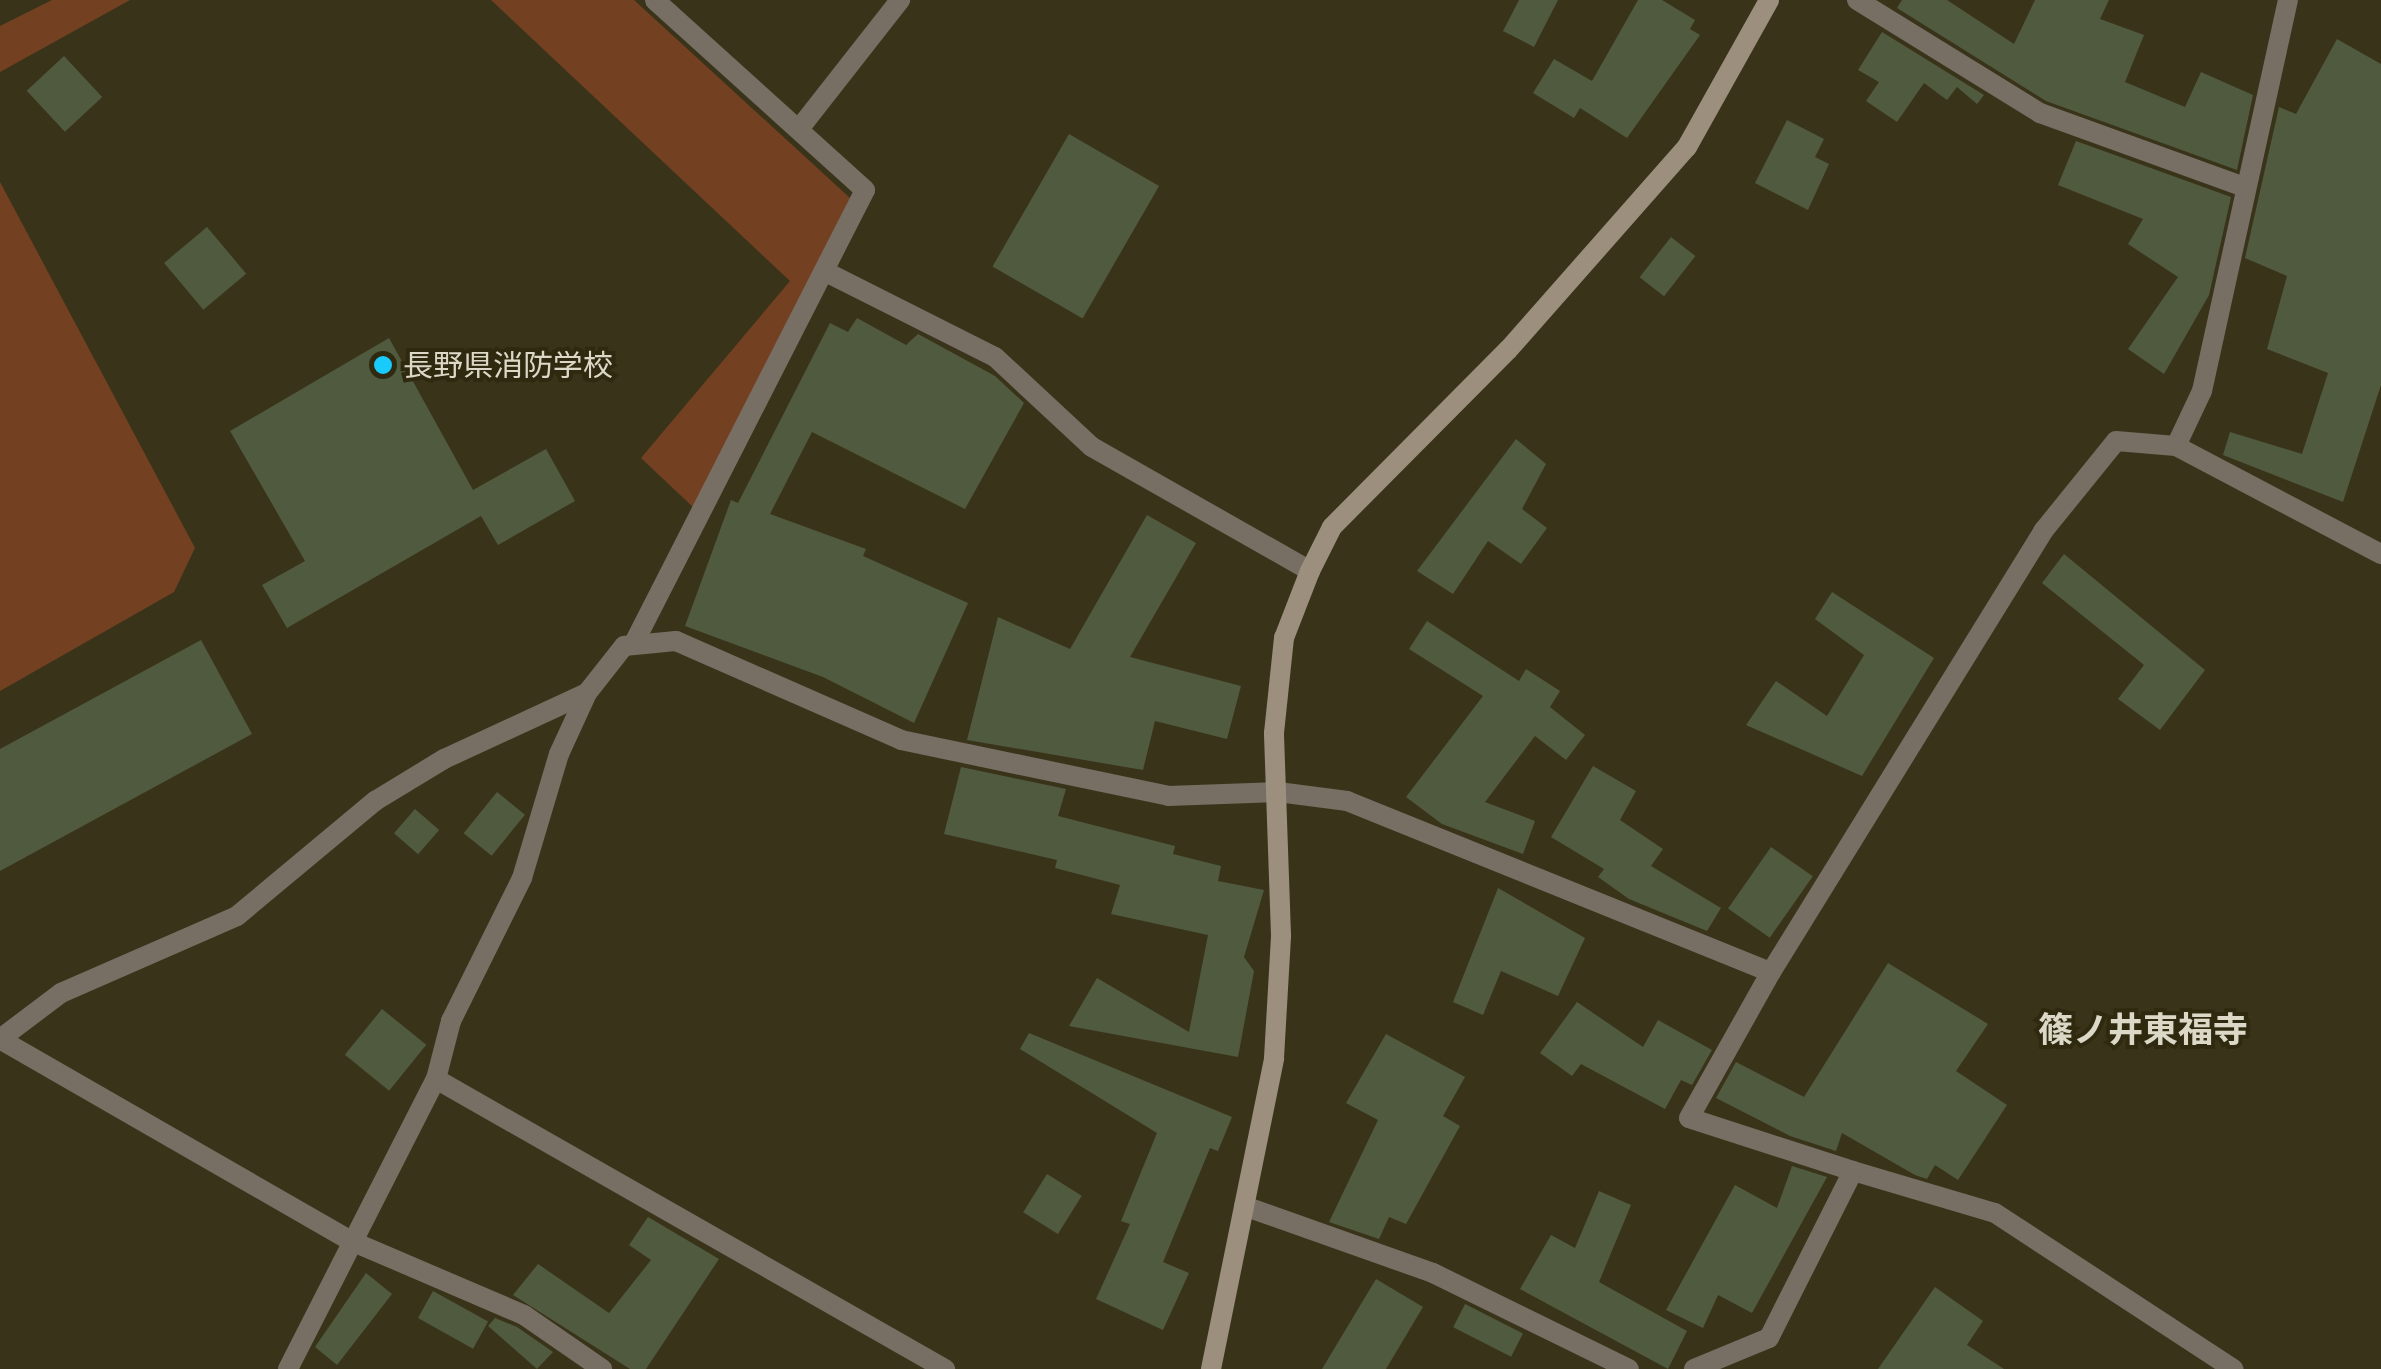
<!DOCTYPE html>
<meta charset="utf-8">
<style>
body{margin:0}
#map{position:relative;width:2381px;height:1369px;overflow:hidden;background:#393419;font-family:"Noto Sans","Noto Sans JP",sans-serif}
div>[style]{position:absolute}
.green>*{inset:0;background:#744022}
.building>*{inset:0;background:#505a3f;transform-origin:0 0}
.lane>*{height:20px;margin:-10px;padding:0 10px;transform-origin:10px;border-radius:10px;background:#776e64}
.street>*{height:20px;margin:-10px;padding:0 10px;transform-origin:10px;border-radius:10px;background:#776e64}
.secondary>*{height:20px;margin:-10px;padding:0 10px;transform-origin:10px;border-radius:10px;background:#9c8f7e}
.dots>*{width:28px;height:28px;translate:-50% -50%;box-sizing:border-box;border:5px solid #2f2a0f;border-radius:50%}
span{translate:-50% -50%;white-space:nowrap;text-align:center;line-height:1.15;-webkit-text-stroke:8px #2f2a0f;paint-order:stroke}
.poi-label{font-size:30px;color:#dbd8c8}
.left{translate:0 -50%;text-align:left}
.quarter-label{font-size:35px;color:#dbd8c8;font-weight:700}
</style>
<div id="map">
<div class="green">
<div style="clip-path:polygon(52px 0,130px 0,0 72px,0 26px)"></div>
<div style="clip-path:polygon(491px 0,634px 0,850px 198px,694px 508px,641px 458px,790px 281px)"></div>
<div style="clip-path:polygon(0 182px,195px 548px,174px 592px,0 691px)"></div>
</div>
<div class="building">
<div style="clip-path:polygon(1519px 0,1558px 0,1534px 47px,1503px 31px)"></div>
<div style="clip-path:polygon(1638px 0,1662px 0,1695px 20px,1690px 29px,1700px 35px,1627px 138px,1580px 108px,1574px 118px,1533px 93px,1554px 59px,1592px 81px)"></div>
<div style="clip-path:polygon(1902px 0,1947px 0,2014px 44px,2035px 0,2109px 0,2100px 19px,2144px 35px,2125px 82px,2185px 107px,2201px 72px,2253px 95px,2237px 170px,2046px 101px,1897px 8px)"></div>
<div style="clip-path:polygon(1882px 32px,1984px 95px,1977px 104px,1957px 87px,1947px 100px,1924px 83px,1897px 122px,1866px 101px,1879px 82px,1858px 70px)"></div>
<div style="clip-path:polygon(2337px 39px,2381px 64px,2381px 385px,2343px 502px,2223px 455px,2230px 432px,2302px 454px,2328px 373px,2267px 349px,2287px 276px,2245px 258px,2279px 107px,2296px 114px)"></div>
<div style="left:64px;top:56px;width:56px;height:51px;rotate:47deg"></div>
<div style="clip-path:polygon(1787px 120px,1824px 139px,1815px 157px,1829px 164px,1808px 210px,1755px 183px)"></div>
<div style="left:1069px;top:134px;width:104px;height:153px;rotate:30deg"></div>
<div style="clip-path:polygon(2076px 141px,2231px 197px,2209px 295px,2164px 374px,2128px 349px,2178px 277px,2128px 244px,2143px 219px,2058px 185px)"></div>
<div style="left:207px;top:227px;width:61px;height:56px;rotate:50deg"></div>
<div style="left:1671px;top:237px;width:31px;height:51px;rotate:38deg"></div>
<div style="clip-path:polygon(857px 318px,906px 345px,918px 334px,995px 376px,1024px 403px,965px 509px,812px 432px,770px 514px,866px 549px,863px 556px,968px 603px,914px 723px,823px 677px,685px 626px,731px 500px,738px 503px,830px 323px,848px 332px)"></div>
<div style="clip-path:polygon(389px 338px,473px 490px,546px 449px,575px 501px,498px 545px,481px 516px,287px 628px,262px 585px,305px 561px,230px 431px)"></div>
<div style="clip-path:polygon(1516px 439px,1546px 464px,1522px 509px,1547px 528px,1521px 564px,1488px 541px,1453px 594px,1417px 571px)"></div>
<div style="clip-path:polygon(1147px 515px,1196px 543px,1130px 657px,1241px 686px,1227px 739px,1155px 721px,1143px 770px,967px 740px,998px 617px,1070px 649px)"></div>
<div style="clip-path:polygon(2064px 554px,2205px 670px,2160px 730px,2118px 699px,2144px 665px,2042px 583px)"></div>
<div style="clip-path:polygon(1832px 592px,1934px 658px,1862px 776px,1746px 725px,1776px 681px,1827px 716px,1864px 655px,1815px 619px)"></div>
<div style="clip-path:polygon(1427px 621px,1519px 681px,1526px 669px,1560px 691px,1550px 707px,1585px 735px,1566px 760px,1535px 736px,1485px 802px,1535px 821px,1523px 854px,1442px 824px,1406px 797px,1483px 696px,1409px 649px)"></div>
<div style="clip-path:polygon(201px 640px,252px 734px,0 871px,0 749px)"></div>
<div style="clip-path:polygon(1593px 766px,1636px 791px,1620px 820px,1663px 849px,1651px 866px,1721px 908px,1707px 931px,1629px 899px,1598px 877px,1604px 869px,1551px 837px)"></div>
<div style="clip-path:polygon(961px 767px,1066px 789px,1058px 816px,1175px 846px,1173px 854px,1221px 866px,1218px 881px,1264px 890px,1244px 957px,1254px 971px,1238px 1057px,1069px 1026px,1097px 978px,1189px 1032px,1208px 935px,1111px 914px,1120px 885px,1055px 868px,1057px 860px,944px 834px)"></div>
<div style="left:497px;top:792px;width:36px;height:53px;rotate:39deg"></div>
<div style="left:415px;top:809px;width:32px;height:32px;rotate:41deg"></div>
<div style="left:1771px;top:847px;width:51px;height:75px;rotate:35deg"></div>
<div style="clip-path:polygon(1498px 888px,1585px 938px,1558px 996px,1501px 971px,1483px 1015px,1453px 1002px)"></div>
<div style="clip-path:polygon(1888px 963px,1988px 1024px,1956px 1071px,2007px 1105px,1958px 1180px,1935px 1165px,1927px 1179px,1915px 1175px,1842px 1133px,1836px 1151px,1790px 1136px,1716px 1098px,1736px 1062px,1804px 1097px)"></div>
<div style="clip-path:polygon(1577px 1002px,1643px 1047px,1658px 1020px,1712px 1050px,1692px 1085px,1681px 1080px,1665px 1109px,1581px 1064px,1572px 1076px,1540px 1053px)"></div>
<div style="left:382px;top:1009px;width:57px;height:59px;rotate:39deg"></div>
<div style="clip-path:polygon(1029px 1033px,1232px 1117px,1218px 1151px,1210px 1148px,1163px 1262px,1189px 1273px,1163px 1330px,1096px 1299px,1130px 1224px,1121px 1221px,1157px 1133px,1020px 1049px)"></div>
<div style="clip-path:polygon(1386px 1034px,1465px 1077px,1443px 1116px,1460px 1126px,1406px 1224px,1389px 1217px,1379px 1239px,1329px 1222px,1378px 1120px,1346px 1103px)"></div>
<div style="clip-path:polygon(1792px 1166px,1827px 1177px,1752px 1313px,1718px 1295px,1703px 1328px,1666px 1310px,1735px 1185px,1777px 1208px)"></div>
<div style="left:1047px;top:1174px;width:41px;height:45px;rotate:32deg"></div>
<div style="clip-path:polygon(1599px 1191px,1631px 1205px,1599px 1282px,1687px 1331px,1668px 1369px,1520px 1289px,1551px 1235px,1575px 1248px)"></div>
<div style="clip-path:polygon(648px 1217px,719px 1259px,646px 1369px,630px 1369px,513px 1295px,538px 1264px,609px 1313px,651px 1260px,629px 1245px)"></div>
<div style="clip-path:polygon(366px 1273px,392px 1294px,337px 1365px,315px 1347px)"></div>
<div style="clip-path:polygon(1376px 1279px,1423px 1307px,1386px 1369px,1322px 1369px)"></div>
<div style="clip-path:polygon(1935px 1287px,1983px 1321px,1967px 1345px,2004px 1369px,1878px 1369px)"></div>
<div style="left:433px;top:1291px;width:63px;height:31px;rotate:29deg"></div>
<div style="left:1465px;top:1304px;width:65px;height:26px;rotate:27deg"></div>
<div style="clip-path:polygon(495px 1318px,517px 1327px,553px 1352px,537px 1369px,488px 1326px)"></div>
</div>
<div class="lane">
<div style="left:1857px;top:0;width:215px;rotate:31.7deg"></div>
<div style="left:2040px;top:113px;width:217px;rotate:19.9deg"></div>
<div style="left:799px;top:129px;width:164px;rotate:-51.9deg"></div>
<div style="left:436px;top:1079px;width:586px;rotate:29.67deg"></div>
<div style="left:524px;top:1315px;width:188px;rotate:-156.8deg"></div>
<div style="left:351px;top:1241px;width:405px;rotate:-150.1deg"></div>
<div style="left:0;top:1039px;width:76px;rotate:-37deg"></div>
<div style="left:61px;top:993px;width:192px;rotate:-23.6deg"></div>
<div style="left:237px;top:916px;width:180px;rotate:-39.8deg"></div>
<div style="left:375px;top:801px;width:81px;rotate:-31.3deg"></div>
<div style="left:444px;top:759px;width:157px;rotate:-24.8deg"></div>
<div style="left:288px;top:1369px;width:326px;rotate:-63deg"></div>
<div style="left:436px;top:1079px;width:60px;rotate:-75.5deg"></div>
<div style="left:451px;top:1021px;width:160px;rotate:-63.6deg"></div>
<div style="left:522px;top:878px;width:129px;rotate:-73.4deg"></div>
<div style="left:559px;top:754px;width:67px;rotate:-65.3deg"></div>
</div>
<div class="street">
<div style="left:824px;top:271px;width:191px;rotate:26.7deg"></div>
<div style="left:995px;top:357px;width:132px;rotate:42.9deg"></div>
<div style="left:1092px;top:447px;width:251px;rotate:29.6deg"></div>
<div style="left:2176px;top:446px;width:61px;rotate:-64.7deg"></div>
<div style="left:2202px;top:391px;width:400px;rotate:-77.6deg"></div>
<div style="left:634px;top:643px;width:508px;rotate:-62.98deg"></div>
<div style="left:865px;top:190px;width:283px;rotate:-137.9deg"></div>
<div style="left:587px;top:693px;width:60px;rotate:-51.8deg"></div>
<div style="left:624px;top:646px;width:52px;rotate:-5.5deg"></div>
<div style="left:676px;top:641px;width:246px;rotate:23.7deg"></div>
<div style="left:901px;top:740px;width:273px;rotate:11.8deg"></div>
<div style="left:1168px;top:796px;width:110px;rotate:-2.1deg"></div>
<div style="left:1278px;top:792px;width:70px;rotate:7.4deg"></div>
<div style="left:1347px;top:801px;width:457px;rotate:22deg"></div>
<div style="left:1771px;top:972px;width:520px;rotate:-58.3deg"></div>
<div style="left:2044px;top:530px;width:114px;rotate:-51deg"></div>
<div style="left:2116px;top:441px;width:60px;rotate:4.8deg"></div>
<div style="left:2176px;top:446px;width:232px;rotate:27.8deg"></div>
<div style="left:1853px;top:1171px;width:148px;rotate:16.5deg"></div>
<div style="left:1995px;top:1213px;width:285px;rotate:33.2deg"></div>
<div style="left:1244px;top:1206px;width:201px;rotate:19.5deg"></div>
<div style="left:1433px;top:1273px;width:218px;rotate:26.1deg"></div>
<div style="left:524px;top:1315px;width:95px;rotate:34.7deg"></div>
<div style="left:1694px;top:1369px;width:81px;rotate:-22.5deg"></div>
<div style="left:1769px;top:1338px;width:187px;rotate:-63.3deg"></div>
<div style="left:1853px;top:1171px;width:172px;rotate:-162.1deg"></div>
<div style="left:1689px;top:1118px;width:167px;rotate:-60.7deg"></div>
</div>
<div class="secondary">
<div style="left:1211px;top:1369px;width:317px;rotate:-78.5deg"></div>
<div style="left:1274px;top:1058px;width:123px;rotate:-86.7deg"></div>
<div style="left:1281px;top:935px;width:202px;rotate:-92deg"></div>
<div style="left:1274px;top:733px;width:96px;rotate:-84deg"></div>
<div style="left:1284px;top:638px;width:72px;rotate:-68.8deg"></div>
<div style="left:1310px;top:571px;width:49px;rotate:-63.4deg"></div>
<div style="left:1332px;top:527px;width:250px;rotate:-45.2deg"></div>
<div style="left:1508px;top:350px;width:271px;rotate:-48.6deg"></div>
<div style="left:1687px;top:147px;width:168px;rotate:-60.8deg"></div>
</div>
<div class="dots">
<div style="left:383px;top:365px;background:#19cafc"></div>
</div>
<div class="poi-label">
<span class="left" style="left:403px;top:365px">長野県消防学校</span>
</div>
<div class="quarter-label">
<span style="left:2143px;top:1029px">篠ノ井東福寺</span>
</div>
</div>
